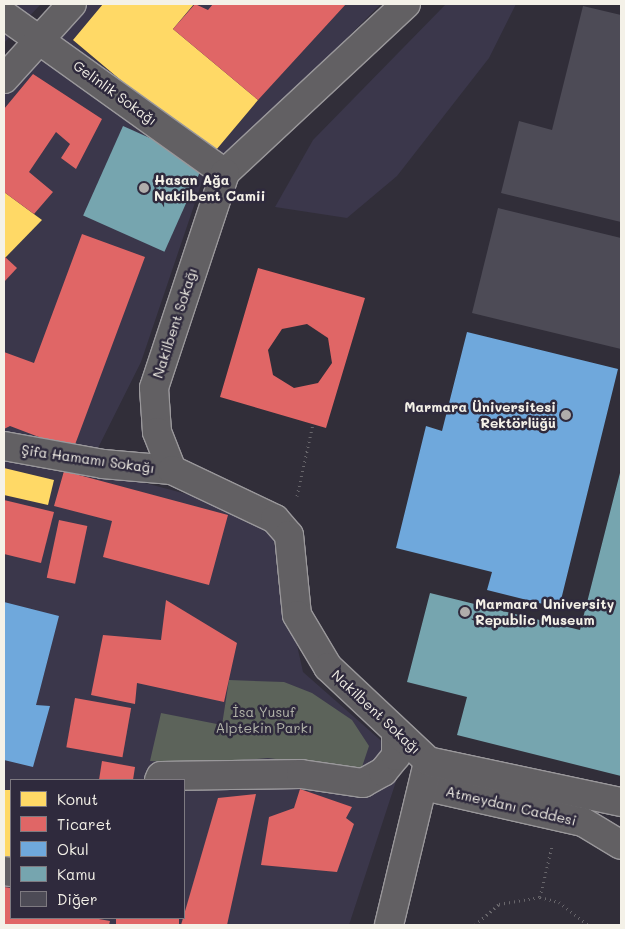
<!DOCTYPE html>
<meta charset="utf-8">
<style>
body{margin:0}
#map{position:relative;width:625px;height:929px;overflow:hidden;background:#312e39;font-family:Mali,sans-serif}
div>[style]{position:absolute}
.built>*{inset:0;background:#3b374b}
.green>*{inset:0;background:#5c635a}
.homes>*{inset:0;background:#ffd966;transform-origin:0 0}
.shops>*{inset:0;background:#e06666;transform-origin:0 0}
.schools>*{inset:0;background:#6fa8dc}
.public>*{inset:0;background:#76a5af;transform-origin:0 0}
.building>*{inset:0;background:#4d4b56}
.path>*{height:3px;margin-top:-1.5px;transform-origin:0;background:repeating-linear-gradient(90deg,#68666b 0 1px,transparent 0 5px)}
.roads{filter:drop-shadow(1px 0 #9a989b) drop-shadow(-1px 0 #9a989b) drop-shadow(0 1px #9a989b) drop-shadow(0 -1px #9a989b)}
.street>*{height:28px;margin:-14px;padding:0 14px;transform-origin:14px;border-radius:14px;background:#626063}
.secondary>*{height:28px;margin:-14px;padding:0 14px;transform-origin:14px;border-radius:14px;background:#626063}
.dots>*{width:14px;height:14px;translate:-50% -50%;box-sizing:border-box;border:2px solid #2f2a3d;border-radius:50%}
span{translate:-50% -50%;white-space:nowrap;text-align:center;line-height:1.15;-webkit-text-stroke:5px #2f2a3d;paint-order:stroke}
.street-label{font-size:14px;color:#f4f1e8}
.poi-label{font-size:14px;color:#f4f1e8;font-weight:700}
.left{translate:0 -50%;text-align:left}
.right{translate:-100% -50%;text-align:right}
.park-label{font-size:14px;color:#b3b5aa}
.frame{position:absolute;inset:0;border:5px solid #f4f1e8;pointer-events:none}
.legend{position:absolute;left:10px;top:779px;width:175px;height:140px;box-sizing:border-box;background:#2f2a3d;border:1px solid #7e7a81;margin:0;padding:6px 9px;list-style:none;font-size:15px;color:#f4f1e8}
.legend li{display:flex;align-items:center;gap:10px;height:25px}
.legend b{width:25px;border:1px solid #7e7a81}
</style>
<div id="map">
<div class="built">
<div style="clip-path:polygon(4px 4px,41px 4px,4px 43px)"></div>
<div style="clip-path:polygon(evenodd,86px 4px,381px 4px,202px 182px,141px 362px,88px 468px,236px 507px,273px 537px,303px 672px,403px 760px,349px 925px,4px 925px,4px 90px,86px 4px,11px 780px,184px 780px,184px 918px,11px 918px,11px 780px)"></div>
<div style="clip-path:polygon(446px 4px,516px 4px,489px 58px,397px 176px,347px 218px,275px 207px,313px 140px)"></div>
</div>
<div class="green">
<div style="clip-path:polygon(229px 680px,284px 682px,312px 693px,352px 720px,369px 746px,361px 770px,268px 758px,196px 764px,150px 761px,161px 713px,222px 725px)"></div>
</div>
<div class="homes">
<div style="clip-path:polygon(103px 4px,194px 4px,173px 29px,258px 100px,211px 156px,73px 40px)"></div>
<div style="clip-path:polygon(4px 192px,42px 220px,5px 258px,4px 256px)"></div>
<div style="clip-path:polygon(4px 468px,54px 480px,48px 505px,4px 495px)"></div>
<div style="left:4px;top:790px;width:7px;height:71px"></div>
</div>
<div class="shops">
<div style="clip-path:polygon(195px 4px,208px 10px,213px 4px,346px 4px,258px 100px,173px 29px)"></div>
<div style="clip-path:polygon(33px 74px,102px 119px,76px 169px,61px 158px,70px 144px,56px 132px,29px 172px,53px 192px,34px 214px,4px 192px,4px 109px)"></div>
<div style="clip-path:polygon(82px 234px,145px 257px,73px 450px,10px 426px,4px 429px,4px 352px,34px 363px)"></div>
<div style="clip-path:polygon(4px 256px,17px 268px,4px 282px)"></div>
<div style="clip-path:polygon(evenodd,258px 268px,365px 298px,326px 428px,220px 397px,258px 268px,307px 324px,328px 338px,332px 363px,318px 383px,294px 388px,273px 375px,268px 350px,282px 329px,307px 324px)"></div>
<div style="clip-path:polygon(64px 471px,228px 515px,209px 585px,103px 557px,112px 521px,54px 506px)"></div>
<div style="clip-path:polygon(4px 500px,54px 512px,41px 563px,4px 554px)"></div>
<div style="left:59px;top:520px;width:29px;height:59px;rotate:12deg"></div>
<div style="clip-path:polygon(166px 600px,237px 643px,224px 702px,137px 683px,135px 704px,91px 695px,103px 635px,161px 640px)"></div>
<div style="left:75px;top:698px;width:57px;height:50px;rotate:10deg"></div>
<div style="clip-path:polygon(102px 761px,135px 767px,133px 780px,99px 780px)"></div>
<div style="clip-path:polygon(300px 789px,352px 807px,346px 818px,354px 824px,337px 872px,261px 865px,269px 817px,294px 808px)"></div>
<div style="clip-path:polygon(256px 794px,227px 925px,181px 925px,218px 798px)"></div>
<div style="clip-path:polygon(4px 887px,11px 888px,11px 918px,93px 918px,110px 921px,109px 925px,4px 925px)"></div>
<div style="left:116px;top:918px;width:63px;height:7px"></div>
</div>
<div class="schools">
<div style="clip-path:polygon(467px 332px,618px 369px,559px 608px,487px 590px,492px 572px,396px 548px,426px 426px,442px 431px)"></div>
<div style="clip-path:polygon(4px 602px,59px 616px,36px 705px,50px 706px,33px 767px,4px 760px)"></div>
</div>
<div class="public">
<div style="left:123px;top:126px;width:89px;height:98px;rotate:24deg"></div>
<div style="clip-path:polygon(621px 469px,621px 776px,457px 735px,467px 697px,407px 682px,430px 593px,580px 630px)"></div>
</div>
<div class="building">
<div style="clip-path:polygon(583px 6px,621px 15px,621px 222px,501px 193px,519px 121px,552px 130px)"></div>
<div style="clip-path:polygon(498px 208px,621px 238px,621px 349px,472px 313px)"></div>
</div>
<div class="path">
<div style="left:297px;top:496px;width:74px;rotate:-77.5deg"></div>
<div style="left:540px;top:897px;width:52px;rotate:-76.8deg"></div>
<div style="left:475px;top:925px;width:32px;rotate:-41deg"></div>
<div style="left:499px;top:904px;width:42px;rotate:-9.7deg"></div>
<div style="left:540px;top:897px;width:20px;rotate:15deg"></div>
<div style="left:559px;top:902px;width:37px;rotate:38deg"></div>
</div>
<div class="roads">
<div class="street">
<div style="left:4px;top:15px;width:272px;rotate:35.6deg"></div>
<div style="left:4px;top:446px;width:101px;rotate:10.3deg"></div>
<div style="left:103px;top:464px;width:69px;rotate:5deg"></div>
<div style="left:159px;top:780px;width:4px;rotate:-63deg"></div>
<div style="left:161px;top:776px;width:140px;rotate:-0.8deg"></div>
<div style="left:301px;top:774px;width:63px;rotate:8.3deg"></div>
<div style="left:363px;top:783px;width:23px;rotate:-29deg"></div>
<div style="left:383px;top:772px;width:21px;rotate:-51deg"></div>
<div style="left:396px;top:756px;width:23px;rotate:-90deg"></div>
<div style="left:424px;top:786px;width:163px;rotate:12.8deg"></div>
<div style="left:583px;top:822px;width:44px;rotate:31.2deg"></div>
<div style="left:4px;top:871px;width:7px;rotate:8deg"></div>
<div style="left:389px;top:925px;width:163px;rotate:-76.5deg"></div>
</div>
<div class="secondary">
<div style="left:406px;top:4px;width:248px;rotate:137deg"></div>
<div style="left:225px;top:173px;width:226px;rotate:108.3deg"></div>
<div style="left:154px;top:388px;width:44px;rotate:86.1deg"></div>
<div style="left:157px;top:432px;width:41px;rotate:68.5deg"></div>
<div style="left:172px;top:470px;width:114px;rotate:25.4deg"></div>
<div style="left:275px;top:519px;width:21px;rotate:49deg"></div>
<div style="left:289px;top:535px;width:80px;rotate:84.3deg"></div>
<div style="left:297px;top:615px;width:61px;rotate:59.2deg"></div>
<div style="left:328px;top:667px;width:137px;rotate:43.2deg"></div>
<div style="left:428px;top:761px;width:197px;rotate:12deg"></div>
<div style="left:4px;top:79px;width:101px;rotate:-47.8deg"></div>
</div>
</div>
<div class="dots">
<div style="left:144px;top:188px;background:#b0adab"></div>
<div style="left:566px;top:415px;background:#b0adab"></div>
<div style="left:465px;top:612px;background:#b0adab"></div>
</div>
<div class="street-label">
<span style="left:115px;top:93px;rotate:36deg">Gelinlik Sokağı</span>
<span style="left:175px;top:323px;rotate:-72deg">Nakilbent Sokağı</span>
<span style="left:88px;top:459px;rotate:8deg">Şifa Hamamı Sokağı</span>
<span style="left:376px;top:712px;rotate:43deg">Nakilbent Sokağı</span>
<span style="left:511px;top:806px;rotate:13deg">Atmeydanı Caddesi</span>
</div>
<div class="poi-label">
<span class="left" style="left:154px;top:188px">Hasan Ağa<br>Nakilbent Camii</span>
<span class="right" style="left:556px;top:415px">Marmara Üniversitesi<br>Rektörlüğü</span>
<span class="left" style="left:475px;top:612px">Marmara University<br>Republic Museum</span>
</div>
<div class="park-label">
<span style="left:264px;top:720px">İsa Yusuf<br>Alptekin Parkı</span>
</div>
<div class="frame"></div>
<ul class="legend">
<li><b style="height:14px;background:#ffd966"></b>Konut</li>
<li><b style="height:14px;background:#e06666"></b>Ticaret</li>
<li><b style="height:14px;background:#6fa8dc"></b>Okul</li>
<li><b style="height:14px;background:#76a5af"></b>Kamu</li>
<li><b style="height:14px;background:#4d4b56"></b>Diğer</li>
</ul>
</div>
